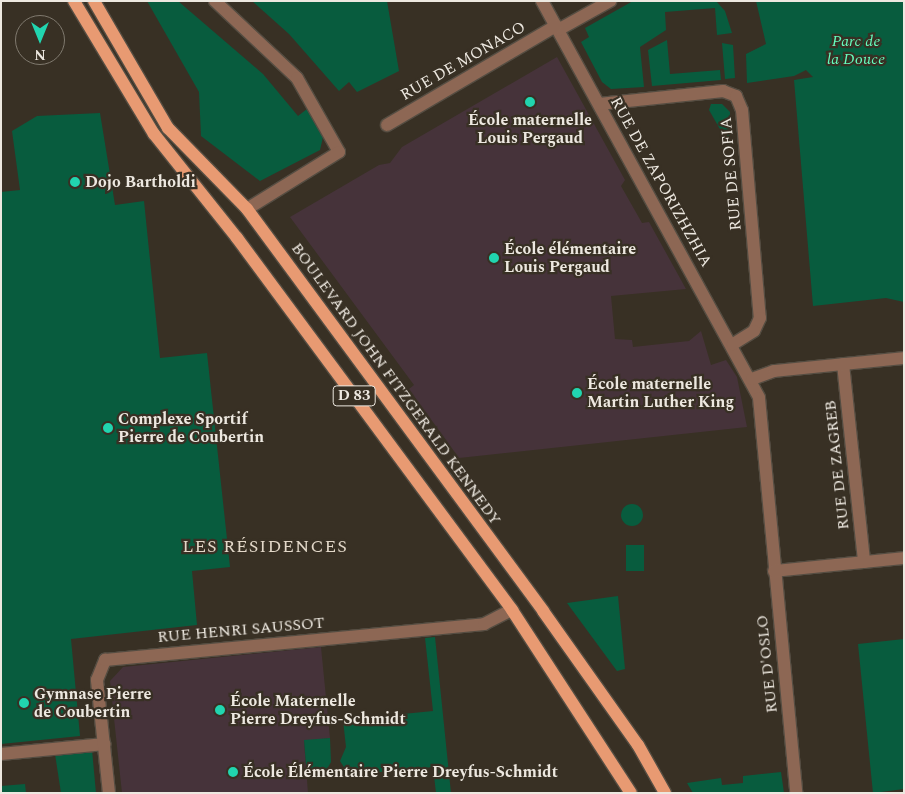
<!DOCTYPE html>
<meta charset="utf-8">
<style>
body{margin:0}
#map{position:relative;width:905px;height:794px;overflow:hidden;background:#383024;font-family:Spectral,serif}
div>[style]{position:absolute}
.education>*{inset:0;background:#46333a}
.green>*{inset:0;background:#085c3e;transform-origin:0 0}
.round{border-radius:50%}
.roads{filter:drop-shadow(1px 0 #554d42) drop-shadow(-1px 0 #554d42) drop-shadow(0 1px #554d42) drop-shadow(0 -1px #554d42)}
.street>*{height:12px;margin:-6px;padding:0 6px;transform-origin:6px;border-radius:6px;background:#8d6754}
.primary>*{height:12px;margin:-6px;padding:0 6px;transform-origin:6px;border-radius:6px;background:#e89a72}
.dots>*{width:14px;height:14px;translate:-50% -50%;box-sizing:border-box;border:2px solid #383024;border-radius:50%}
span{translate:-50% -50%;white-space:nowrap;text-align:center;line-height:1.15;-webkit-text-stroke:4.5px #383024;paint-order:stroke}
.shield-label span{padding:1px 4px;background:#383024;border:1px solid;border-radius:4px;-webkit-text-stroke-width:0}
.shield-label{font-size:15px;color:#ede8e0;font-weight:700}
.park-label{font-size:16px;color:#65fcbd;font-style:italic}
.street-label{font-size:16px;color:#ede8e0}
.poi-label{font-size:16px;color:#ede8e0;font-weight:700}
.left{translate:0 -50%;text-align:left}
.neighbourhood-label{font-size:18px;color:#e3d8c9;letter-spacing:1px}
.frame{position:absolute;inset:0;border:2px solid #ede8e0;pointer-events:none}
.north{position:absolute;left:15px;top:15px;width:50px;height:50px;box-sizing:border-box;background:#383024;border:1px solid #807a6f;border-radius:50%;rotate:180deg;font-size:14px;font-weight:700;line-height:20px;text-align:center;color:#ede8e0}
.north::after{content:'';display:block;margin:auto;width:18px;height:22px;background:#21d5af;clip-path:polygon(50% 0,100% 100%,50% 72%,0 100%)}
</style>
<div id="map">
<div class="education">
<div style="clip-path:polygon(557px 57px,625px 180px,621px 186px,642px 223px,649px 222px,686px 289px,611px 296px,615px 339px,632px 340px,633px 347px,689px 341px,701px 331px,711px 365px,726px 360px,737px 377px,747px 427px,459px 458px,409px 389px,414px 385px,290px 217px,379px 165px,390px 163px,402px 147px)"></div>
<div style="clip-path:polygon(321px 647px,330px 738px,304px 741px,308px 793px,122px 793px,110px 681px,123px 667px)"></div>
</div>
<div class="green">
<div style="clip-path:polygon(147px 1px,178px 1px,263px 74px,298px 116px,307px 109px,323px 137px,320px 150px,260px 181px,201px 136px,199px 92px)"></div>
<div style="clip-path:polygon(252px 1px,387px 1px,399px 71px,357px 92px,349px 82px,339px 91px,289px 34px)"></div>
<div style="clip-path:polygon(633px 1px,716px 1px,725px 11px,732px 33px,717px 35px,715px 8px,665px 12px,666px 30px,640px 47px,644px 87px,611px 89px,602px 82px,581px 42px,589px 37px,585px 28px)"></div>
<div style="clip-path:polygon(756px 1px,904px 1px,904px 302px,886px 298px,813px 306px,794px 80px,813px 77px,806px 70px,794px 76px,747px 83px,746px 54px,766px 44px)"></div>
<div style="clip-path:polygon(667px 40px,670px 74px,720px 70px,721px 80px,652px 86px,648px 50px)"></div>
<div style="clip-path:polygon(722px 43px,733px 45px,735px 78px,725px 79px)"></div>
<div style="clip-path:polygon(711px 104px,722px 104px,730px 112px,729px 145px,709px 110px)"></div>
<div style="clip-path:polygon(100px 113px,115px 205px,144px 201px,160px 358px,207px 353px,230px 567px,192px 571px,197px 625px,71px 639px,80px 736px,1px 744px,1px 192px,20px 190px,12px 131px,37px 116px)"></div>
<div class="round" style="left:621px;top:504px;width:22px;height:22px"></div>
<div style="left:626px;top:545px;width:18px;height:26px"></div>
<div style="clip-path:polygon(618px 596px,625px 669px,617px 671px,567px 603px)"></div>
<div style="clip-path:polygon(435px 637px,451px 793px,436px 793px,433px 767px,349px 775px,340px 761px,346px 747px,343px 720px,433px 711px,425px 638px)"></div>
<div style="clip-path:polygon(904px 639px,904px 789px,873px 793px,858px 644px)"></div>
<div style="clip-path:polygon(330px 738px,331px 762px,323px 776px,307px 777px,304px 740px)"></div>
<div style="clip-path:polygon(92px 750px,96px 793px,61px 793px,55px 754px)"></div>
<div style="clip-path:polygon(781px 772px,784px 793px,693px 793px,687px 783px,721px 778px,722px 785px,743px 783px,743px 776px)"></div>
<div style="clip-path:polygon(25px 784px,26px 793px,1px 793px,1px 786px)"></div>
</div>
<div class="roads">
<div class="street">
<div style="left:215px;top:1px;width:112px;rotate:43.2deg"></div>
<div style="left:297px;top:78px;width:85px;rotate:60.4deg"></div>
<div style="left:339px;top:152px;width:108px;rotate:148.2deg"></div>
<div style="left:542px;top:1px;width:452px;rotate:61.3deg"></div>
<div style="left:759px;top:398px;width:397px;rotate:84.6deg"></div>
<div style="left:558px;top:30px;width:60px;rotate:-29.1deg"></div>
<div style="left:599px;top:104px;width:125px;rotate:-6deg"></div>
<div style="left:723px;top:91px;width:14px;rotate:21deg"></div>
<div style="left:736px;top:96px;width:15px;rotate:67deg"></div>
<div style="left:742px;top:110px;width:209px;rotate:85.1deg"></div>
<div style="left:760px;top:318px;width:14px;rotate:115deg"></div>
<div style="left:754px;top:331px;width:25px;rotate:148deg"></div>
<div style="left:387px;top:125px;width:196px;rotate:-30.4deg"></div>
<div style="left:843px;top:364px;width:199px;rotate:83.9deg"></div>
<div style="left:752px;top:379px;width:23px;rotate:-20deg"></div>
<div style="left:774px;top:371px;width:131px;rotate:-5.7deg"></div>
<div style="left:774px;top:571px;width:131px;rotate:-5.7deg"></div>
<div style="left:1px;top:754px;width:104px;rotate:-5.5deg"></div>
<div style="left:109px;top:793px;width:114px;rotate:-96.1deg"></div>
<div style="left:97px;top:680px;width:22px;rotate:-68deg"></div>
<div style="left:105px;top:660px;width:381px;rotate:-5.4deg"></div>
<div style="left:484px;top:624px;width:31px;rotate:-27deg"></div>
</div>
<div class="primary">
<div style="left:74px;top:1px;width:155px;rotate:59deg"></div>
<div style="left:154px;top:134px;width:133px;rotate:51.4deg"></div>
<div style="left:237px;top:238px;width:463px;rotate:53.5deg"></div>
<div style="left:512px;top:610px;width:218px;rotate:57deg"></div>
<div style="left:94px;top:1px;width:147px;rotate:59.8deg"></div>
<div style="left:168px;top:128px;width:113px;rotate:45.7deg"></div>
<div style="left:247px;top:209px;width:499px;rotate:53.6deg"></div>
<div style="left:543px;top:611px;width:164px;rotate:54.7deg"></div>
<div style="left:638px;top:745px;width:55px;rotate:60.6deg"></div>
</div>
</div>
<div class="dots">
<div style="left:530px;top:102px;background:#21d5af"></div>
<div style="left:75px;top:182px;background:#21d5af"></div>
<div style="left:494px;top:258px;background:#21d5af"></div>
<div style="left:577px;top:393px;background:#21d5af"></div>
<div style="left:108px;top:428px;background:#21d5af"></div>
<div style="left:24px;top:703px;background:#21d5af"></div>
<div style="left:220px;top:710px;background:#21d5af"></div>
<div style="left:233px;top:772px;background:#21d5af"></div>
</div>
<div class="shield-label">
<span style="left:354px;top:396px">D 83</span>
</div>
<div class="park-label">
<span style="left:856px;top:50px">Parc de<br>la Douce</span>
</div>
<div class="street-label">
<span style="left:463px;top:61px;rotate:-30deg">RUE DE MONACO</span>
<span style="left:731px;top:174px;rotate:-95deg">RUE DE SOFIA</span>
<span style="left:661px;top:182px;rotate:61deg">RUE DE ZAPORIZHZHIA</span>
<span style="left:396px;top:384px;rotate:54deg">BOULEVARD JOHN FITZGERALD KENNEDY</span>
<span style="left:837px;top:465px;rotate:-96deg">RUE DE ZAGREB</span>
<span style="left:241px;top:630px;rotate:-5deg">RUE HENRI SAUSSOT</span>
<span style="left:767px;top:664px;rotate:-96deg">RUE D'OSLO</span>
</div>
<div class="poi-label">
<span style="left:530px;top:129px">École maternelle<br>Louis Pergaud</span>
<span class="left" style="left:85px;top:182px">Dojo Bartholdi</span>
<span class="left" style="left:504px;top:258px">École élémentaire<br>Louis Pergaud</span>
<span class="left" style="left:587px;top:393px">École maternelle<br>Martin Luther King</span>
<span class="left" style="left:118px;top:428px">Complexe Sportif<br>Pierre de Coubertin</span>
<span class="left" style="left:34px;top:703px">Gymnase Pierre<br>de Coubertin</span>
<span class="left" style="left:230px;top:710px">École Maternelle<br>Pierre Dreyfus-Schmidt</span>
<span class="left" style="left:243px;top:772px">École Élémentaire Pierre Dreyfus-Schmidt</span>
</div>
<div class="neighbourhood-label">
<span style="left:265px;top:547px">LES RÉSIDENCES</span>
</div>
<div class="frame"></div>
<div class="north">N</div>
</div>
